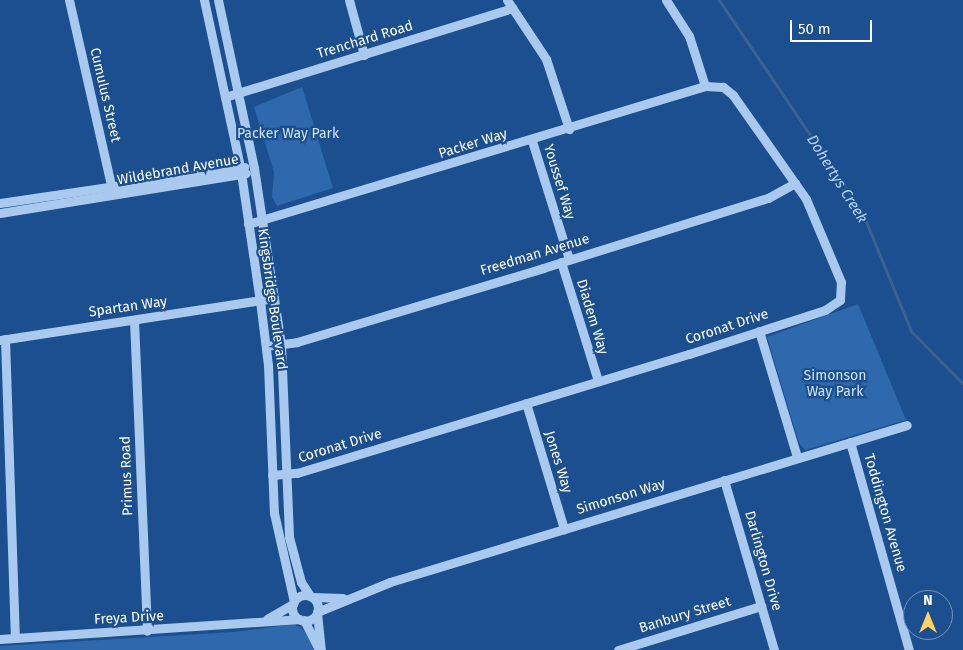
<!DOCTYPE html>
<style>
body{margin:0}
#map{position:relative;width:963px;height:650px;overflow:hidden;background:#1b4f8f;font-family:"Fira Sans",sans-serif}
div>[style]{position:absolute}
.green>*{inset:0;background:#2e69ad}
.stream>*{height:3px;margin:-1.5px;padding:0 1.5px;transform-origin:1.5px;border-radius:1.5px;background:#3c6290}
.minor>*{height:9px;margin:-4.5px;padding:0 4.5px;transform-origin:4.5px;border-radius:4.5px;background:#a9c9ee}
.minor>.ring{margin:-4.5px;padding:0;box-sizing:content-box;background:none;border:9px solid #a9c9ee;border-radius:50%}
span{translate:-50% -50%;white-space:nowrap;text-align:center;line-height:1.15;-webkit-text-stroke:4.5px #1b4f8f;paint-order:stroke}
.street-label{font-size:14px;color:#fff}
.park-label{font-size:14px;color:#cfe3fa}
.water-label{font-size:15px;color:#b5d3f5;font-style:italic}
.north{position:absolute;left:903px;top:590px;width:50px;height:50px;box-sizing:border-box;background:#1b4f8f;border:1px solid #7695bc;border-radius:50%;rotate:0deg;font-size:14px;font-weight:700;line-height:20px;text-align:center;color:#fff}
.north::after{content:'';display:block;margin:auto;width:18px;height:22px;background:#ffd166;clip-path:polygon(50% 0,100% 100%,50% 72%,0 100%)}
.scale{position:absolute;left:790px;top:20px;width:82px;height:22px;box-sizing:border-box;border:2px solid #fff;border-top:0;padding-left:6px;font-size:15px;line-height:18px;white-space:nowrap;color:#fff;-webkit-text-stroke:4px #1b4f8f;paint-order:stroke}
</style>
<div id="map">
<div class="green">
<div style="clip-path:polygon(302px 87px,333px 188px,277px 206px,272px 197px,274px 172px,254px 107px)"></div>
<div style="clip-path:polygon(858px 304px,906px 420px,805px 450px,799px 443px,767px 337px)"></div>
<div style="clip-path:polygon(295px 624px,305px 631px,314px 650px,0 650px,0 646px,234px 632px)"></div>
</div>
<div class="stream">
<div style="left:719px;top:0;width:256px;rotate:56deg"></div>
<div style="left:862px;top:212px;width:129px;rotate:67.6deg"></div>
<div style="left:911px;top:331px;width:74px;rotate:45.5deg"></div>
</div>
<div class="minor">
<div style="left:69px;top:0;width:195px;rotate:77.2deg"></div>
<div style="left:204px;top:0;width:170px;rotate:77.8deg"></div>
<div style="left:240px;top:166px;width:136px;rotate:81.6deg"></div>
<div style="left:260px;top:301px;width:64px;rotate:82.9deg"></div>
<div style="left:268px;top:365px;width:148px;rotate:87.7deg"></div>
<div style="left:274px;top:513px;width:91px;rotate:77.3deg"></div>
<div style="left:218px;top:0;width:172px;rotate:77.9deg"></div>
<div style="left:254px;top:168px;width:179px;rotate:81.3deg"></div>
<div style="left:281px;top:345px;width:192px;rotate:87.6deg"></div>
<div style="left:289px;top:537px;width:47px;rotate:75.1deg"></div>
<div style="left:301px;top:582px;width:17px;rotate:57deg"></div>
<div style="left:349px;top:0;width:57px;rotate:74.7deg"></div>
<div style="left:507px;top:0;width:71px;rotate:56.5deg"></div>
<div style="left:546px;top:59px;width:74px;rotate:71.8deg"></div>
<div style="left:225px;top:97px;width:301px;rotate:-17.2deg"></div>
<div style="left:532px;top:141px;width:124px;rotate:72.6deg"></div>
<div style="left:0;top:203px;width:247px;rotate:-8.4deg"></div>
<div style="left:0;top:213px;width:249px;rotate:-9.2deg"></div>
<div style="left:248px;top:224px;width:477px;rotate:-16.8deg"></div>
<div style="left:561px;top:262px;width:125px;rotate:72.7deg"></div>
<div style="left:134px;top:320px;width:311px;rotate:87.6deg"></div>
<div style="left:759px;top:331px;width:132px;rotate:73.2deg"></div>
<div style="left:5px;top:339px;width:299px;rotate:88.1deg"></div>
<div style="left:0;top:340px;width:277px;rotate:-8.7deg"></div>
<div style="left:266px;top:346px;width:31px;rotate:-7deg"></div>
<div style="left:297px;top:342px;width:257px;rotate:-16.7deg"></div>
<div style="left:543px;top:268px;width:236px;rotate:-17.3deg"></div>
<div style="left:768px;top:198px;width:31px;rotate:-29deg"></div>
<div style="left:526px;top:403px;width:132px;rotate:73.2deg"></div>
<div style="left:850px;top:442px;width:216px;rotate:74.2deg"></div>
<div style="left:272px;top:475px;width:25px;rotate:-5deg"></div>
<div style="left:297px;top:473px;width:410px;rotate:-16.9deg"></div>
<div style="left:689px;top:354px;width:143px;rotate:-17.9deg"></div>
<div style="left:825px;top:310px;width:18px;rotate:-34deg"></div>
<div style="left:840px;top:300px;width:18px;rotate:-87deg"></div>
<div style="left:841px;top:282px;width:90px;rotate:-112.9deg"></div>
<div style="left:806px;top:199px;width:127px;rotate:-125.1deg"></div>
<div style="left:733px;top:95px;width:13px;rotate:-141deg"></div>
<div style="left:723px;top:87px;width:18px;rotate:-177deg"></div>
<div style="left:705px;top:86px;width:52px;rotate:-107.7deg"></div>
<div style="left:689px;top:36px;width:43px;rotate:-122.6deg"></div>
<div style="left:724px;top:480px;width:177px;rotate:73.6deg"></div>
<div class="ring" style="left:292px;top:595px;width:17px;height:17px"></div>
<div style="left:312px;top:597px;width:31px;rotate:2deg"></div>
<div style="left:317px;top:612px;width:79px;rotate:-22.3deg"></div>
<div style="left:390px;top:582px;width:540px;rotate:-16.89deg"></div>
<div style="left:317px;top:613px;width:37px;rotate:84deg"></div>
<div style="left:267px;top:619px;width:30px;rotate:-30deg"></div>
<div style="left:304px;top:620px;width:31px;rotate:63deg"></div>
<div style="left:0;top:639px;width:300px;rotate:-3.8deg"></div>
<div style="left:618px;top:650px;width:150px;rotate:-17.1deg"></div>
</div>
<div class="street-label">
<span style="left:365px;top:40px;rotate:-17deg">Trenchard Road</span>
<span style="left:105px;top:95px;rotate:77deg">Cumulus Street</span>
<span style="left:473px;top:144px;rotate:-17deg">Packer Way</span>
<span style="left:178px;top:170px;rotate:-10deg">Wildebrand Avenue</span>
<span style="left:559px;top:182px;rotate:73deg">Youssef Way</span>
<span style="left:535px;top:255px;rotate:-17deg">Freedman Avenue</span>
<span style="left:272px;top:299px;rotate:82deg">Kingsbridge Boulevard</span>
<span style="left:128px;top:307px;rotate:-8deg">Spartan Way</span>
<span style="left:592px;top:317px;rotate:73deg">Diadem Way</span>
<span style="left:727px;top:327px;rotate:-18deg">Coronat Drive</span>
<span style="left:340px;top:446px;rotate:-17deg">Coronat Drive</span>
<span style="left:558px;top:462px;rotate:73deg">Jones Way</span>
<span style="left:127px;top:476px;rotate:-92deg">Primus Road</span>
<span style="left:621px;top:497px;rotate:-17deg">Simonson Way</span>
<span style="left:885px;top:513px;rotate:74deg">Toddington Avenue</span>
<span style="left:763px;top:561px;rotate:74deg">Darlington Drive</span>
<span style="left:685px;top:615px;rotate:-17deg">Banbury Street</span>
<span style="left:129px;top:618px;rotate:-3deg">Freya Drive</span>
</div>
<div class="park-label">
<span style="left:288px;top:134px">Packer Way Park</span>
<span style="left:835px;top:384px">Simonson<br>Way Park</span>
</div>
<div class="water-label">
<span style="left:837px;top:179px;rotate:58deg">Dohertys Creek</span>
</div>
<div class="north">N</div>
<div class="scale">50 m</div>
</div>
